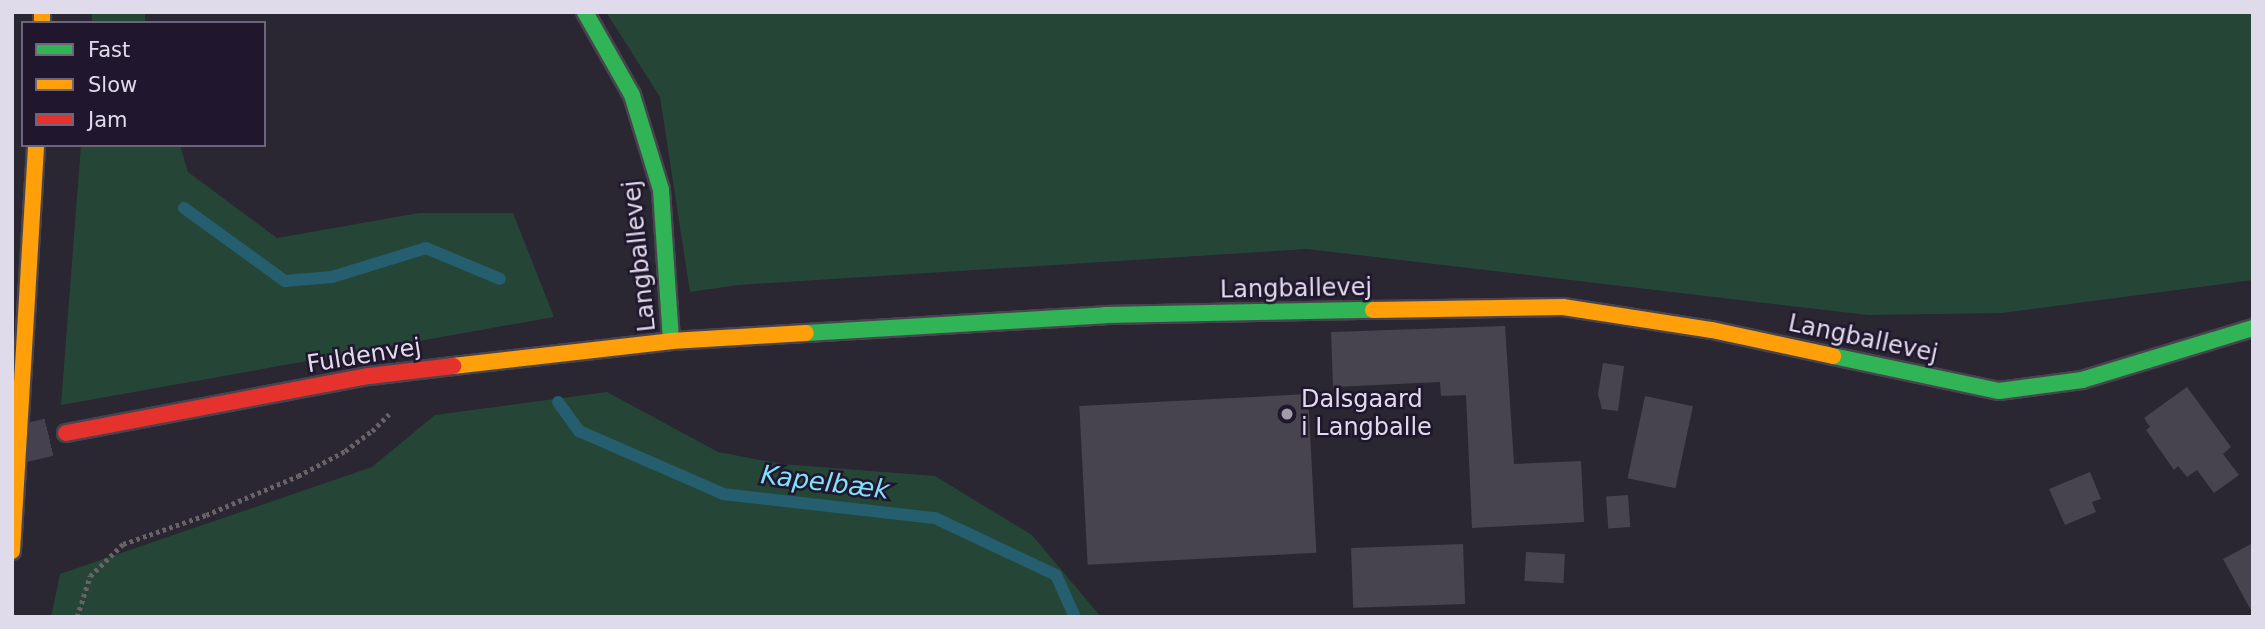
<!DOCTYPE html>
<meta charset="utf-8">
<style>
body{margin:0}
#map{position:relative;width:2265px;height:629px;overflow:hidden;background:#2a2632;font-family:"DejaVu Sans",sans-serif}
div>[style]{position:absolute}
.green>*{inset:0;background:#254636;transform-origin:0 0}
.stream>*{height:12px;margin:-6px;padding:0 6px;transform-origin:6px;border-radius:6px;background:#255e6e}
.building>*{inset:0;background:#48444f;transform-origin:0 0}
.secondary-tunnel>*{height:38px;margin-top:-19px;transform-origin:0;background:repeating-linear-gradient(90deg,#45414e 0 38px,transparent 0 57px)}
.path>*{height:4.5px;margin-top:-2.25px;transform-origin:0;background:repeating-linear-gradient(90deg,#696368 0 3.5px,transparent 0 7px)}
.roads{filter:drop-shadow(2px 0 #48444f) drop-shadow(-2px 0 #48444f) drop-shadow(0 2px #48444f) drop-shadow(0 -2px #48444f)}
.fast>*{height:16px;margin:-8px;padding:0 8px;transform-origin:8px;border-radius:8px;background:#30b455}
.slow>*{height:16px;margin:-8px;padding:0 8px;transform-origin:8px;border-radius:8px;background:#ff9f0a}
.jam>*{height:16px;margin:-8px;padding:0 8px;transform-origin:8px;border-radius:8px;background:#e5322d}
.dots>*{width:19px;height:19px;translate:-50% -50%;box-sizing:border-box;border:4px solid #20162d;border-radius:50%}
span{translate:-50% -50%;white-space:nowrap;text-align:center;line-height:1.15;-webkit-text-stroke:5px #20162d;paint-order:stroke}
.street-label{font-size:24px;color:#e0dbeb}
.poi-label{font-size:24px;color:#e0dbeb}
.left{translate:0 -50%;text-align:left}
.water-label{font-size:26px;color:#80e1fa;font-style:italic}
.frame{position:absolute;inset:0;border:14px solid #e0dbeb;pointer-events:none}
.legend{position:absolute;left:21px;top:21px;width:245px;height:126px;box-sizing:border-box;background:#20162d;border:2px solid #6d6579;margin:0;padding:9px 12px;list-style:none;font-size:21px;color:#e0dbeb}
.legend li{display:flex;align-items:center;gap:14px;height:35px}
.legend b{width:35px;border:2px solid #6d6579}
</style>
<div id="map">
<div class="green">
<div style="left:92px;top:12px;width:53px;height:11px"></div>
<div style="clip-path:polygon(606px 12px,2253px 12px,2253px 280px,2002px 313px,1868px 315px,1307px 249px,738px 285px,690px 292px,660px 97px)"></div>
<div style="clip-path:polygon(81px 145px,180px 145px,188px 172px,277px 238px,419px 213px,513px 213px,554px 317px,61px 405px)"></div>
<div style="clip-path:polygon(607px 392px,718px 452px,782px 464px,935px 476px,1032px 535px,1101px 617px,51px 617px,60px 574px,372px 467px,435px 415px)"></div>
</div>
<div class="stream">
<div style="left:184px;top:208px;width:125px;rotate:35.9deg"></div>
<div style="left:285px;top:281px;width:47px;rotate:-4.9deg"></div>
<div style="left:332px;top:277px;width:98px;rotate:-17.1deg"></div>
<div style="left:426px;top:248px;width:80px;rotate:22.7deg"></div>
<div style="left:558px;top:402px;width:36px;rotate:54deg"></div>
<div style="left:579px;top:431px;width:157px;rotate:23.6deg"></div>
<div style="left:723px;top:494px;width:213px;rotate:6.5deg"></div>
<div style="left:935px;top:518px;width:134px;rotate:25.2deg"></div>
<div style="left:1056px;top:575px;width:46px;rotate:65.7deg"></div>
</div>
<div class="building">
<div style="clip-path:polygon(1505px 326px,1514px 464px,1581px 461px,1584px 522px,1472px 528px,1466px 395px,1441px 396px,1440px 382px,1333px 387px,1331px 332px)"></div>
<div style="clip-path:polygon(1603px 363px,1624px 366px,1618px 411px,1602px 409px,1598px 394px)"></div>
<div style="clip-path:polygon(2187px 387px,2231px 447px,2223px 454px,2239px 475px,2214px 493px,2197px 470px,2187px 477px,2178px 466px,2174px 470px,2146px 430px,2150px 427px,2144px 418px)"></div>
<div style="left:1308px;top:394px;width:159px;height:229px;rotate:87deg"></div>
<div style="left:1645px;top:396px;width:49px;height:84px;rotate:12deg"></div>
<div style="clip-path:polygon(2090px 472px,2101px 499px,2092px 502px,2096px 512px,2065px 525px,2049px 489px)"></div>
<div style="left:1628px;top:495px;width:32px;height:22px;rotate:86deg"></div>
<div style="clip-path:polygon(2253px 543px,2253px 614px,2223px 559px)"></div>
<div style="left:1463px;top:544px;width:60px;height:112px;rotate:88deg"></div>
<div style="left:1526px;top:552px;width:39px;height:29px;rotate:3deg"></div>
</div>
<div class="secondary-tunnel">
<div style="left:12px;top:446px;width:56px;rotate:-13.5deg"></div>
</div>
<div class="path">
<div style="left:77px;top:617px;width:43px;rotate:-72.4deg"></div>
<div style="left:90px;top:576px;width:46px;rotate:-44.1deg"></div>
<div style="left:123px;top:544px;width:88px;rotate:-19.3deg"></div>
<div style="left:206px;top:515px;width:100px;rotate:-23deg"></div>
<div style="left:298px;top:476px;width:53px;rotate:-28deg"></div>
<div style="left:345px;top:451px;width:34px;rotate:-37deg"></div>
<div style="left:372px;top:431px;width:24px;rotate:-45deg"></div>
</div>
<div class="roads">
<div class="fast">
<div style="left:585px;top:12px;width:95px;rotate:60.5deg"></div>
<div style="left:632px;top:95px;width:99px;rotate:73deg"></div>
<div style="left:661px;top:190px;width:151px;rotate:86.2deg"></div>
<div style="left:806px;top:333px;width:300px;rotate:-3.4deg"></div>
<div style="left:1105px;top:315px;width:268px;rotate:-1.1deg"></div>
<div style="left:1833px;top:356px;width:170px;rotate:11.9deg"></div>
<div style="left:1999px;top:391px;width:84px;rotate:-7.5deg"></div>
<div style="left:2082px;top:380px;width:179px;rotate:-16.9deg"></div>
</div>
<div class="slow">
<div style="left:42px;top:12px;width:11px;rotate:90deg"></div>
<div style="left:1373px;top:310px;width:190px;rotate:-0.9deg"></div>
<div style="left:1563px;top:307px;width:151px;rotate:8.8deg"></div>
<div style="left:1712px;top:330px;width:124px;rotate:12.1deg"></div>
<div style="left:453px;top:366px;width:219px;rotate:-6.5deg"></div>
<div style="left:671px;top:341px;width:135px;rotate:-3.4deg"></div>
<div style="left:12px;top:551px;width:407px;rotate:-86.6deg"></div>
</div>
<div class="jam">
<div style="left:66px;top:433px;width:308px;rotate:-10.7deg"></div>
<div style="left:369px;top:376px;width:85px;rotate:-6.8deg"></div>
</div>
</div>
<div class="dots">
<div style="left:1287px;top:414px;background:#a09caa"></div>
</div>
<div class="street-label">
<span style="left:640px;top:256px;rotate:-96deg">Langballevej</span>
<span style="left:1296px;top:289px;rotate:-1deg">Langballevej</span>
<span style="left:1863px;top:339px;rotate:12deg">Langballevej</span>
<span style="left:364px;top:356px;rotate:-9deg">Fuldenvej</span>
</div>
<div class="poi-label">
<span class="left" style="left:1301px;top:414px">Dalsgaard<br>i Langballe</span>
</div>
<div class="water-label">
<span style="left:825px;top:483px;rotate:7deg">Kapelbæk</span>
</div>
<div class="frame"></div>
<ul class="legend">
<li><b style="height:9px;background:#30b455"></b>Fast</li>
<li><b style="height:9px;background:#ff9f0a"></b>Slow</li>
<li><b style="height:9px;background:#e5322d"></b>Jam</li>
</ul>
</div>
